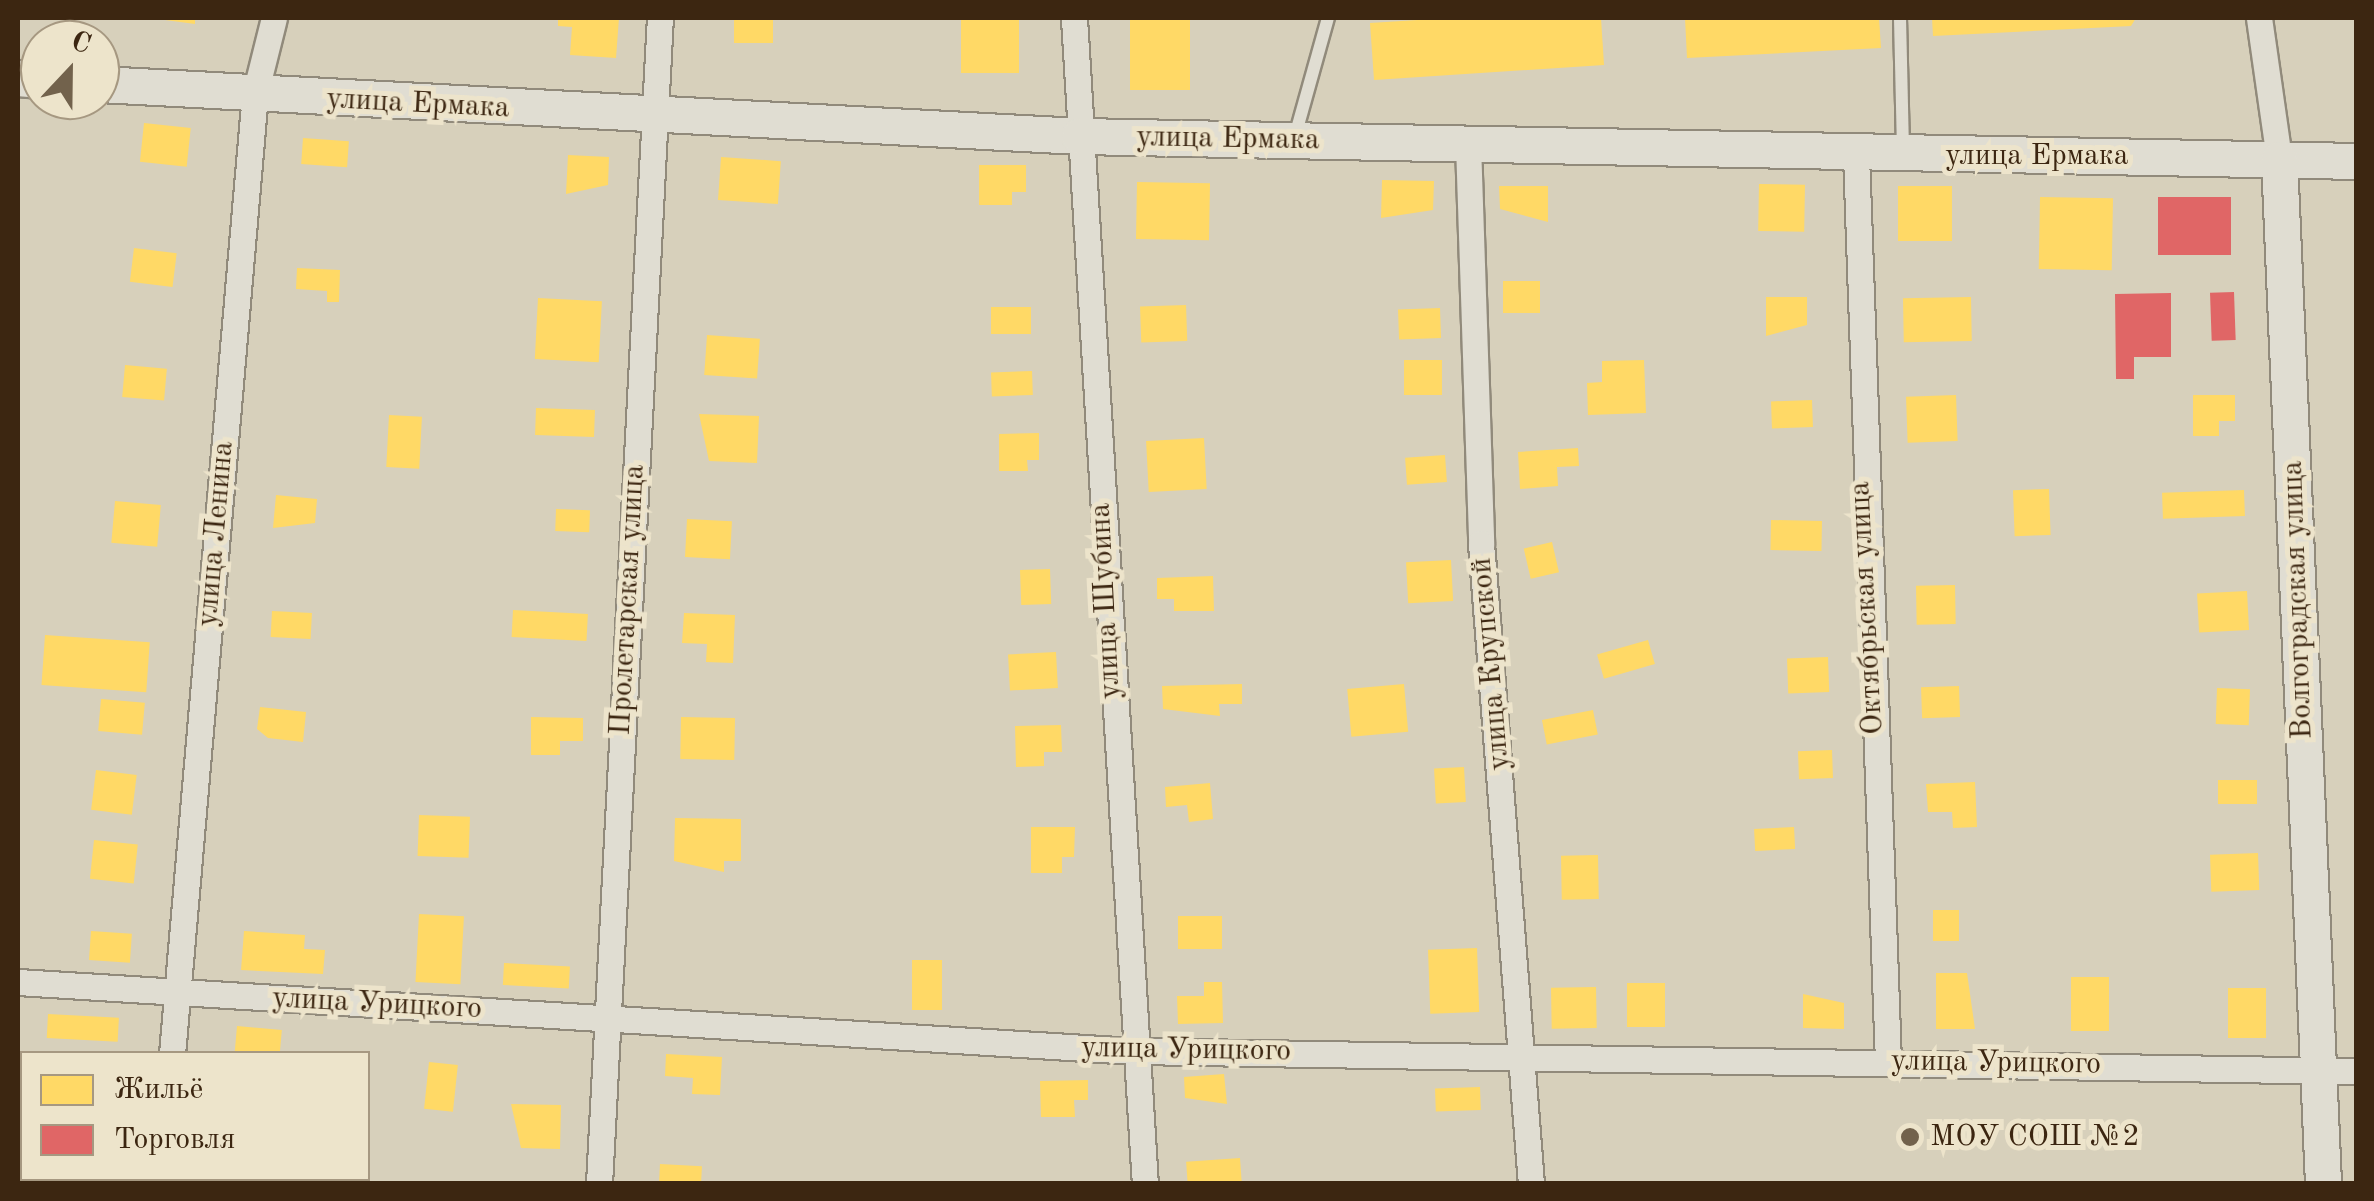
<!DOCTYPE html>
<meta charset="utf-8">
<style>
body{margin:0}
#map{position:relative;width:2374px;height:1201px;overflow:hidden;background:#d7d0bb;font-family:"Old Standard TT",serif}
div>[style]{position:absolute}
.homes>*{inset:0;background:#ffd966;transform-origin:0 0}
.shops>*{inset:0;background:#e06666;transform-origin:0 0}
.roads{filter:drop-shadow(2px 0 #918a7b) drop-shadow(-2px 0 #918a7b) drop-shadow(0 2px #918a7b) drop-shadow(0 -2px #918a7b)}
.lane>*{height:12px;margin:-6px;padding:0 6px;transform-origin:6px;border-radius:6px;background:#e0ddd2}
.street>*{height:25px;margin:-12.5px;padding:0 12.5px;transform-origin:12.5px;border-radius:12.5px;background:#e0ddd2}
.secondary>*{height:35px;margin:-17.5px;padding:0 17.5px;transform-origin:17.5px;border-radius:17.5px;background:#e0ddd2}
.dots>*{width:28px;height:28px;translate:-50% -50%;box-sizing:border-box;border:5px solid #ede4cb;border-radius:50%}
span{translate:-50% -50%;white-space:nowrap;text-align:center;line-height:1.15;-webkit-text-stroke:10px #ede4cb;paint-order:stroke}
.street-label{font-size:30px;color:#3c2611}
.poi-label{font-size:30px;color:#3c2611}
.left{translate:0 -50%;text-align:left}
.frame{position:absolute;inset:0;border:20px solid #3c2611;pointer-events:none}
.legend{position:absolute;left:20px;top:1051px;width:350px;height:130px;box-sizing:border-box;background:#ede4cb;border:2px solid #a69881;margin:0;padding:12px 18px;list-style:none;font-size:30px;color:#3c2611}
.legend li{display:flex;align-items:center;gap:20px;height:50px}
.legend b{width:50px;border:2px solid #a69881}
.north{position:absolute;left:20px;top:20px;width:100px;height:100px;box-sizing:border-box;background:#ede4cb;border:2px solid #a69881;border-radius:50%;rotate:22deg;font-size:28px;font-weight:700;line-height:40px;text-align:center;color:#3c2611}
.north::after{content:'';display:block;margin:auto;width:35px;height:45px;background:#72624c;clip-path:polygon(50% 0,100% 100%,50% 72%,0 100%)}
</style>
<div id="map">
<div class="homes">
<div style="clip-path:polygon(150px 18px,195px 18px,195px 24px)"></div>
<div style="clip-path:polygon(558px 18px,619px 18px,616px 58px,570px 55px,572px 27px,558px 26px)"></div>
<div style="left:734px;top:18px;width:39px;height:25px"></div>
<div style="left:961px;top:18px;width:58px;height:55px"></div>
<div style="left:1130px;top:18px;width:60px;height:72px"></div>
<div style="clip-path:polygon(1449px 18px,1601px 18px,1604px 65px,1374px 80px,1370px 23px)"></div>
<div style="clip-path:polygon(1685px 18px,1879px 18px,1881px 48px,1687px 58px)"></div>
<div style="clip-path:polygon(1932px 18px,2136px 18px,2131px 26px,1933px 36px)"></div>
<div style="left:144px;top:123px;width:47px;height:39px;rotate:6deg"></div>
<div style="left:303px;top:138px;width:46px;height:26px;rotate:4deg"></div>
<div style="clip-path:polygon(568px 155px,609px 157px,608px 185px,566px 194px)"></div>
<div style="left:721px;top:157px;width:60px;height:43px;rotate:4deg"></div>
<div style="clip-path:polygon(979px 165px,1026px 165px,1026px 192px,1012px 192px,1012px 205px,979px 205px)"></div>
<div style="clip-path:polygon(1382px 180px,1434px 181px,1433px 210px,1381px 218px)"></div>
<div style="left:1137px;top:182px;width:73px;height:57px;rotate:1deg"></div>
<div style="left:1759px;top:184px;width:46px;height:47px;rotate:1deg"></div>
<div style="clip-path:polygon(1499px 186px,1548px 186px,1548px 222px,1500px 209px)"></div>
<div style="left:1898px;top:186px;width:54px;height:55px"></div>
<div style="left:2040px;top:197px;width:73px;height:72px;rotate:1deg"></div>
<div style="left:134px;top:248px;width:43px;height:34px;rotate:7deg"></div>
<div style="clip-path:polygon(297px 268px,340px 270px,339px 302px,327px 302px,327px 291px,296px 289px)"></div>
<div style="left:1503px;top:281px;width:37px;height:32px"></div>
<div style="clip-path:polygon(1766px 297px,1807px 297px,1807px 325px,1766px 336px)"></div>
<div style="left:1971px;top:297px;width:44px;height:68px;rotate:89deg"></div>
<div style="left:538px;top:298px;width:64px;height:61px;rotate:3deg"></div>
<div style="left:1186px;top:305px;width:36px;height:46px;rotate:88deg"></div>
<div style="left:991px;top:307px;width:40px;height:27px"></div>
<div style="left:1440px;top:308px;width:30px;height:42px;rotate:88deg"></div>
<div style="left:707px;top:335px;width:53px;height:40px;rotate:4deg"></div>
<div style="left:1404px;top:360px;width:38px;height:35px"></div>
<div style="clip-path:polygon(1644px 360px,1646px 413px,1588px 415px,1587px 383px,1602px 382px,1602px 361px)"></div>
<div style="left:125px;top:365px;width:42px;height:32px;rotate:5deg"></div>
<div style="left:1032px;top:371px;width:24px;height:41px;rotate:88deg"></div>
<div style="left:1956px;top:395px;width:46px;height:50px;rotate:88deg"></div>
<div style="clip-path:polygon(2193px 395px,2235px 395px,2235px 421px,2219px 421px,2219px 436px,2193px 436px)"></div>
<div style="left:1812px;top:400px;width:27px;height:41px;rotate:88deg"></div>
<div style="left:536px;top:408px;width:59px;height:27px;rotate:2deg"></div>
<div style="clip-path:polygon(699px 414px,759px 416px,757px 463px,709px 461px)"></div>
<div style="left:389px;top:415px;width:33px;height:52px;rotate:3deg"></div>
<div style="clip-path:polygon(1039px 433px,1039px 460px,1027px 460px,1028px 471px,999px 471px,999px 434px)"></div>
<div style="left:1204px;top:438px;width:51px;height:58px;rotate:87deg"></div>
<div style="clip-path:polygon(1578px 448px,1579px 466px,1557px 467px,1558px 486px,1520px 489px,1518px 452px)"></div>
<div style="left:1445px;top:455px;width:27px;height:40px;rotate:86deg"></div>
<div style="left:2049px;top:489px;width:46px;height:36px;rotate:88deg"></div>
<div style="left:2244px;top:490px;width:26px;height:82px;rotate:88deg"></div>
<div style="clip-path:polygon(276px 495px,317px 499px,315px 523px,273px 528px)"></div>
<div style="left:115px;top:501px;width:46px;height:42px;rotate:5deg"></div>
<div style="left:556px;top:509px;width:34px;height:22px;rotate:2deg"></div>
<div style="left:687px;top:519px;width:45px;height:38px;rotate:3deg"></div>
<div style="left:1771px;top:520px;width:51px;height:30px;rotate:1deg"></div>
<div style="left:1552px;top:542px;width:31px;height:29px;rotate:77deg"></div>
<div style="left:1451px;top:560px;width:41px;height:45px;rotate:87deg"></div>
<div style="left:1050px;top:569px;width:35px;height:30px;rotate:88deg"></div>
<div style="clip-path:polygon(1213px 576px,1214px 611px,1174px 611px,1174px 599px,1157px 599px,1157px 578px)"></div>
<div style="left:1955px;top:585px;width:39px;height:39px;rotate:89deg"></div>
<div style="left:2247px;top:591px;width:39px;height:50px;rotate:87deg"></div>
<div style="left:513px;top:610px;width:75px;height:27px;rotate:3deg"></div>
<div style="left:272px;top:611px;width:40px;height:26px;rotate:3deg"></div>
<div style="clip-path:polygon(684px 613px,735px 615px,733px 663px,706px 662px,707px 644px,682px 643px)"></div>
<div style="left:45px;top:635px;width:105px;height:50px;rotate:4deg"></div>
<div style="left:1648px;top:640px;width:25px;height:53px;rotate:74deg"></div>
<div style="left:1056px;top:652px;width:36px;height:48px;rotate:87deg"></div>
<div style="left:1828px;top:657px;width:35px;height:41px;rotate:88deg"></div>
<div style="clip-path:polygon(1242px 684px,1242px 704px,1219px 704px,1220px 716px,1163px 709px,1162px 686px)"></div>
<div style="left:1404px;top:684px;width:48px;height:57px;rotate:85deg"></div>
<div style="left:1959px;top:686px;width:31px;height:38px;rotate:88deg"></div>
<div style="left:2217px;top:688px;width:33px;height:36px;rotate:2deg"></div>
<div style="left:101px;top:699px;width:44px;height:32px;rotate:5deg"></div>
<div style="clip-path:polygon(260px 707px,306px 712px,303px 742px,268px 738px,257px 729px)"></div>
<div style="left:1593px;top:710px;width:25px;height:52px;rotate:79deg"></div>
<div style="clip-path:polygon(531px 717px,583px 718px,583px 741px,560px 741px,560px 755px,531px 755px)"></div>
<div style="left:681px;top:717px;width:54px;height:42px;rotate:1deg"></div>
<div style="clip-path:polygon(1061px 725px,1062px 752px,1044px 752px,1044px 766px,1016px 767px,1015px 726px)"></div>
<div style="left:1832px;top:750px;width:28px;height:34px;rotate:88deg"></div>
<div style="left:1464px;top:767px;width:35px;height:30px;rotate:87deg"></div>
<div style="left:96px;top:770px;width:41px;height:40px;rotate:7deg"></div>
<div style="left:2218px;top:780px;width:39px;height:24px"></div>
<div style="clip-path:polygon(1975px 782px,1977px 827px,1953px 828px,1952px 812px,1928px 812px,1926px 784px)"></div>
<div style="clip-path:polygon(1210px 783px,1213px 819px,1189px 822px,1187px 805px,1166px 807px,1165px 787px)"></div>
<div style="left:419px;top:815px;width:51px;height:41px;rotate:2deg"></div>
<div style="clip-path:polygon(675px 818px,741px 819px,741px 861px,724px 861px,724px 872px,674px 861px)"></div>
<div style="clip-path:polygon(1031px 827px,1075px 827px,1074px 857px,1062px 857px,1062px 873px,1031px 873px)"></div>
<div style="left:1794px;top:827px;width:22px;height:40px;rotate:87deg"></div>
<div style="left:94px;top:840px;width:44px;height:39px;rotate:6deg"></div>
<div style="left:2258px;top:853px;width:37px;height:48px;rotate:88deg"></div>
<div style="left:1598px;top:855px;width:44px;height:37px;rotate:89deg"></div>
<div style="left:1933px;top:910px;width:26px;height:31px"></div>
<div style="left:419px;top:914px;width:45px;height:68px;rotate:3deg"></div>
<div style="left:1222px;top:916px;width:33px;height:44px;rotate:90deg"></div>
<div style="left:91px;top:931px;width:41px;height:29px;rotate:4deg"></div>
<div style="clip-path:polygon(244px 931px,305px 935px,304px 949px,325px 950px,323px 974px,241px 970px)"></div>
<div style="left:1477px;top:948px;width:64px;height:49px;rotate:88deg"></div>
<div style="left:942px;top:960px;width:50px;height:30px;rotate:90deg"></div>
<div style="left:504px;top:963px;width:66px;height:22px;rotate:3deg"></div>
<div style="clip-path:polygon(1936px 973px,1967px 973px,1975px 1029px,1936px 1029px)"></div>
<div style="left:2109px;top:977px;width:54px;height:38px;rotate:90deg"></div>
<div style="clip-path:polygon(1204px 982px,1222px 982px,1223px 1023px,1178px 1024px,1177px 996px,1204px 996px)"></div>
<div style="left:1627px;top:983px;width:38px;height:44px"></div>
<div style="left:1596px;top:987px;width:41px;height:45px;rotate:89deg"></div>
<div style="left:2228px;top:988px;width:38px;height:50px"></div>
<div style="clip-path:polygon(1803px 994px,1844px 1003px,1844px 1029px,1803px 1028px)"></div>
<div style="left:48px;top:1014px;width:71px;height:24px;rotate:3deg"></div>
<div style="left:237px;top:1026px;width:45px;height:25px;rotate:5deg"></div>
<div style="clip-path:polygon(666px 1054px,722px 1057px,720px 1095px,692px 1094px,693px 1078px,665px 1076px)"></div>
<div style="left:429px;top:1062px;width:29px;height:47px;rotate:6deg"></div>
<div style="clip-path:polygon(1224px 1074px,1227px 1104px,1185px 1098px,1184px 1077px)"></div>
<div style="clip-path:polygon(1088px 1080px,1088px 1100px,1074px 1100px,1075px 1117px,1041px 1117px,1040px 1081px)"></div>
<div style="left:1480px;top:1087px;width:23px;height:45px;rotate:88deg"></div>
<div style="clip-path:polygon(511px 1104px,561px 1105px,560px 1149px,521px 1148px)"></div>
<div style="left:1240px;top:1158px;width:26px;height:54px;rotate:86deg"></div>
<div style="left:660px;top:1164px;width:42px;height:20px;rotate:3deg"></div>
<div style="clip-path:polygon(227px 1178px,279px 1178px,227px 1184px)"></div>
</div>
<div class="shops">
<div style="left:2158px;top:197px;width:73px;height:58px"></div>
<div style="left:2234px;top:292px;width:48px;height:24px;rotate:88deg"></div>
<div style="clip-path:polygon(2171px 293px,2171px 357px,2134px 357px,2134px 379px,2116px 379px,2115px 294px)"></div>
</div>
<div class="roads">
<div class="lane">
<div style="left:1900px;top:18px;width:132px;rotate:88.7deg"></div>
<div style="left:1295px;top:136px;width:123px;rotate:-74.4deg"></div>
</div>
<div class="street">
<div style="left:1074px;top:18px;width:1168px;rotate:86.52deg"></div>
<div style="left:2259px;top:18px;width:142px;rotate:81.9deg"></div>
<div style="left:1468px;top:144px;width:399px;rotate:88.1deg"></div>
<div style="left:1481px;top:543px;width:643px;rotate:85.54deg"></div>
<div style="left:1856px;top:155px;width:908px;rotate:87.98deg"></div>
<div style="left:18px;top:982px;width:1117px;rotate:3.54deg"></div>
<div style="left:1133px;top:1051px;width:1223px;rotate:0.94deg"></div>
<div style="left:172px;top:1054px;width:964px;rotate:-85.06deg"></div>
<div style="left:255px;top:94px;width:78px;rotate:-76deg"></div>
<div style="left:162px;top:1184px;width:6px;rotate:-90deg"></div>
<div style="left:599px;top:1184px;width:1168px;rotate:-87.01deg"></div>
</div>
<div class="secondary">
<div style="left:18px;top:78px;width:22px;rotate:5deg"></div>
<div style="left:100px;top:84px;width:980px;rotate:3.04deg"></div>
<div style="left:1079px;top:136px;width:1277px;rotate:1.12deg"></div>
<div style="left:2279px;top:159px;width:1026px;rotate:87.54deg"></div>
</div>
</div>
<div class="dots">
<div style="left:1910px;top:1137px;background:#72624c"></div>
</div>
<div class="street-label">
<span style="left:418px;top:104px;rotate:3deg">улица Ермака</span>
<span style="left:1228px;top:139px;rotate:1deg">улица Ермака</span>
<span style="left:2037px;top:156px">улица Ермака</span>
<span style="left:216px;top:534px;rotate:-85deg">улица Ленина</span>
<span style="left:628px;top:600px;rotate:-87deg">Пролетарская улица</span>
<span style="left:2298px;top:600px;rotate:-92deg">Волгоградская улица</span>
<span style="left:1106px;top:601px;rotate:-93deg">улица Шубина</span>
<span style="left:1867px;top:608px;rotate:-93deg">Октябрьская улица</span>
<span style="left:1491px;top:664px;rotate:-95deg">улица Крупской</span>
<span style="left:377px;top:1004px;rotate:3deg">улица Урицкого</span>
<span style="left:1186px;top:1050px;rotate:1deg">улица Урицкого</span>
<span style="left:1996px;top:1063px;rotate:1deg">улица Урицкого</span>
</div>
<div class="poi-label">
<span class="left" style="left:1930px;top:1137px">МОУ СОШ №2</span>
</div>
<div class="frame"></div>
<ul class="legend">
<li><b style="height:28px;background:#ffd966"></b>Жильё</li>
<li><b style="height:28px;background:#e06666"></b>Торговля</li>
</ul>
<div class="north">С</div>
</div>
